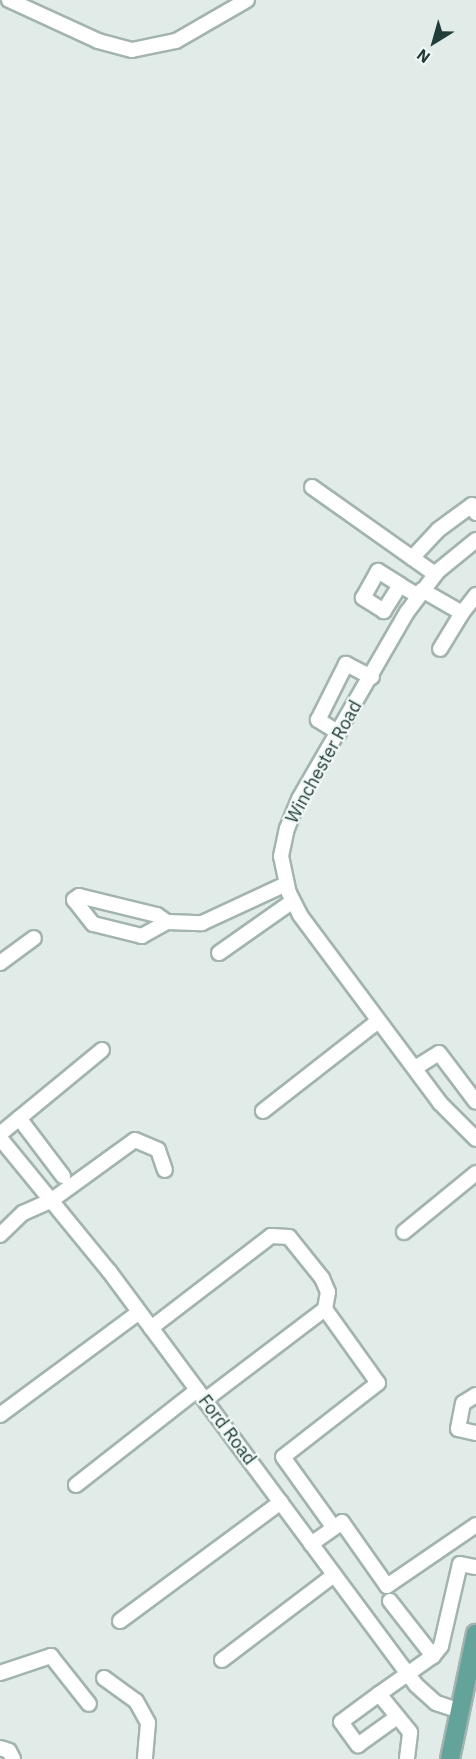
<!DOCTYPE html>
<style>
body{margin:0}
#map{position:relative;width:476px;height:1759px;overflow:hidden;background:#e1ece8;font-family:"IBM Plex Sans",sans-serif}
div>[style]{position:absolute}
.roads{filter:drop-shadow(2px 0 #a3b4b0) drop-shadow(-2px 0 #a3b4b0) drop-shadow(0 2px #a3b4b0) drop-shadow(0 -2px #a3b4b0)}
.minor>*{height:14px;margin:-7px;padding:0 7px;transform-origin:7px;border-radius:7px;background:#fff}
.major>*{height:18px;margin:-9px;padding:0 9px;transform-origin:9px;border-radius:9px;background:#63a39a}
span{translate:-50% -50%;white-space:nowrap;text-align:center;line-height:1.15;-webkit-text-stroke:4.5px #f1f8f6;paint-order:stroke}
.street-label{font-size:18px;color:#203d39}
.north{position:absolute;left:404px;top:12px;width:60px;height:60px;-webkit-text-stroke:4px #f1f8f6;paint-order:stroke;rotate:217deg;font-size:16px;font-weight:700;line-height:24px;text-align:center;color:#203d39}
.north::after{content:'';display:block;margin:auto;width:21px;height:27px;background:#203d39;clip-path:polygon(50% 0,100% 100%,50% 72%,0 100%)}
</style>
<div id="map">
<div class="roads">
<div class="minor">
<div style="left:9px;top:0;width:98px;rotate:24.7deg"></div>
<div style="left:98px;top:41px;width:35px;rotate:15deg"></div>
<div style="left:132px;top:50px;width:45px;rotate:-11.6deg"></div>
<div style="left:176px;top:41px;width:82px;rotate:-30deg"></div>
<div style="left:312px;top:487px;width:151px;rotate:35.3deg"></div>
<div style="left:476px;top:540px;width:49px;rotate:140.8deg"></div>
<div style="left:438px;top:571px;width:51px;rotate:127.1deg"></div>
<div style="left:407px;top:612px;width:216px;rotate:120deg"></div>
<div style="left:299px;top:799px;width:31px;rotate:112deg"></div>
<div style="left:287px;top:828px;width:29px;rotate:102deg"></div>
<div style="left:281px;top:856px;width:38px;rotate:78deg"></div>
<div style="left:289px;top:893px;width:25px;rotate:63deg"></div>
<div style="left:300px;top:915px;width:234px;rotate:53.3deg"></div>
<div style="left:440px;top:1103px;width:51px;rotate:45deg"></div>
<div style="left:412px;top:558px;width:38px;rotate:-47deg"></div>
<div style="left:438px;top:530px;width:42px;rotate:-36.3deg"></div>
<div style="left:472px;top:505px;width:9px;rotate:63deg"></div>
<div style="left:400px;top:585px;width:31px;rotate:122deg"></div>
<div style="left:384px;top:611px;width:25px;rotate:-148deg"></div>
<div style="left:363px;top:598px;width:31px;rotate:-61deg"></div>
<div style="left:378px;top:571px;width:26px;rotate:32deg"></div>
<div style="left:400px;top:585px;width:21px;rotate:31deg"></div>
<div style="left:422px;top:590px;width:46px;rotate:29.9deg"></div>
<div style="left:462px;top:613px;width:42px;rotate:121.4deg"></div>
<div style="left:462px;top:613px;width:23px;rotate:-52deg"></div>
<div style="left:339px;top:733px;width:25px;rotate:-148deg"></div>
<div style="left:318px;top:720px;width:63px;rotate:-63.4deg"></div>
<div style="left:346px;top:664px;width:29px;rotate:27deg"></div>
<div style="left:167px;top:922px;width:29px;rotate:151deg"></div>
<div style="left:142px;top:936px;width:50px;rotate:-166.2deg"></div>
<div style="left:93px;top:924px;width:31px;rotate:-128deg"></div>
<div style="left:74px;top:900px;width:6px;rotate:-39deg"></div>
<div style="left:79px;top:896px;width:80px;rotate:13.7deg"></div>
<div style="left:157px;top:915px;width:12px;rotate:35deg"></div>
<div style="left:167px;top:922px;width:35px;rotate:2deg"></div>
<div style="left:202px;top:923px;width:93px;rotate:-24.9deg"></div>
<div style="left:219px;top:953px;width:90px;rotate:-35.1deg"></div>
<div style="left:0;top:963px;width:42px;rotate:-36.3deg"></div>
<div style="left:415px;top:1068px;width:28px;rotate:-32deg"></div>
<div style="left:439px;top:1053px;width:61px;rotate:52.9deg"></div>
<div style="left:263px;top:1111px;width:146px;rotate:-38deg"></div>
<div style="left:19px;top:1118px;width:73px;rotate:52.8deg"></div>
<div style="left:0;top:1134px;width:132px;rotate:-39.5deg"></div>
<div style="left:0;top:1138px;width:172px;rotate:50.7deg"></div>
<div style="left:109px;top:1271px;width:515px;rotate:53.44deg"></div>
<div style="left:416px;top:1685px;width:27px;rotate:42deg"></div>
<div style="left:436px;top:1703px;width:25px;rotate:18deg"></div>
<div style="left:404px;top:1232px;width:93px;rotate:-39.3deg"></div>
<div style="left:0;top:1235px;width:32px;rotate:-44deg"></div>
<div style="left:23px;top:1213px;width:32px;rotate:-24deg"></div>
<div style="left:52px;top:1200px;width:102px;rotate:-35.9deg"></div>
<div style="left:135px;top:1140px;width:25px;rotate:23deg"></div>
<div style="left:158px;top:1150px;width:21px;rotate:71deg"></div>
<div style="left:151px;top:1328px;width:151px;rotate:-37.5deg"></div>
<div style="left:271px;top:1236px;width:18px;rotate:3deg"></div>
<div style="left:289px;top:1237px;width:53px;rotate:51.2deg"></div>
<div style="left:322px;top:1278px;width:15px;rotate:67deg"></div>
<div style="left:328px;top:1292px;width:17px;rotate:100deg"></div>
<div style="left:476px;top:1395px;width:15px;rotate:148deg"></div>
<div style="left:463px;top:1403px;width:26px;rotate:101deg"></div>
<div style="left:458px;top:1429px;width:18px;rotate:13deg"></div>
<div style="left:205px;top:1400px;width:151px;rotate:-37.2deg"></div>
<div style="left:325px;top:1309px;width:91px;rotate:54.4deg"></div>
<div style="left:378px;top:1383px;width:120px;rotate:142.1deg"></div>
<div style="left:283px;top:1457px;width:87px;rotate:54.3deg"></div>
<div style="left:0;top:1415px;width:173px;rotate:-36.5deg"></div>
<div style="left:76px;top:1485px;width:154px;rotate:-38.1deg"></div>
<div style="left:311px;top:1544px;width:38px;rotate:-35deg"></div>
<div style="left:342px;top:1522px;width:78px;rotate:54.9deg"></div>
<div style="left:387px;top:1586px;width:108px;rotate:-34.4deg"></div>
<div style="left:390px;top:1601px;width:70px;rotate:52deg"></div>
<div style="left:120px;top:1621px;width:200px;rotate:-36.5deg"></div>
<div style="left:222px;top:1660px;width:141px;rotate:-37.2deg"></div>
<div style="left:0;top:1673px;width:54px;rotate:-18.4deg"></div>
<div style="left:51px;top:1656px;width:61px;rotate:51.6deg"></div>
<div style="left:104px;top:1678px;width:39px;rotate:36deg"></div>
<div style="left:136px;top:1701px;width:25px;rotate:61deg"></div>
<div style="left:148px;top:1723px;width:36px;rotate:95deg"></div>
<div style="left:379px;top:1694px;width:47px;rotate:143.6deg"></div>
<div style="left:341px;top:1722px;width:29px;rotate:54deg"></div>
<div style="left:358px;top:1745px;width:48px;rotate:-35.7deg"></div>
<div style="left:0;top:1748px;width:9px;rotate:18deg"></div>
<div style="left:9px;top:1751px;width:9px;rotate:63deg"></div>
<div style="left:407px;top:1758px;width:26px;rotate:-83deg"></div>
<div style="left:410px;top:1732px;width:49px;rotate:-129.2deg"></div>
<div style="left:379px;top:1694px;width:66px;rotate:-35.1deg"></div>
<div style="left:433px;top:1656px;width:13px;rotate:-51deg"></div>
<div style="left:441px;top:1646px;width:84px;rotate:-77deg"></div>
<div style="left:460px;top:1564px;width:16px;rotate:11deg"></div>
</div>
<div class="major">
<div style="left:450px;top:1759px;width:128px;rotate:-78.3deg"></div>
</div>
</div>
<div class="street-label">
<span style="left:324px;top:762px;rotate:-61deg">Winchester Road</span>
<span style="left:227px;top:1430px;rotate:53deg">Ford Road</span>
</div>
<div class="north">N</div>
</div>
